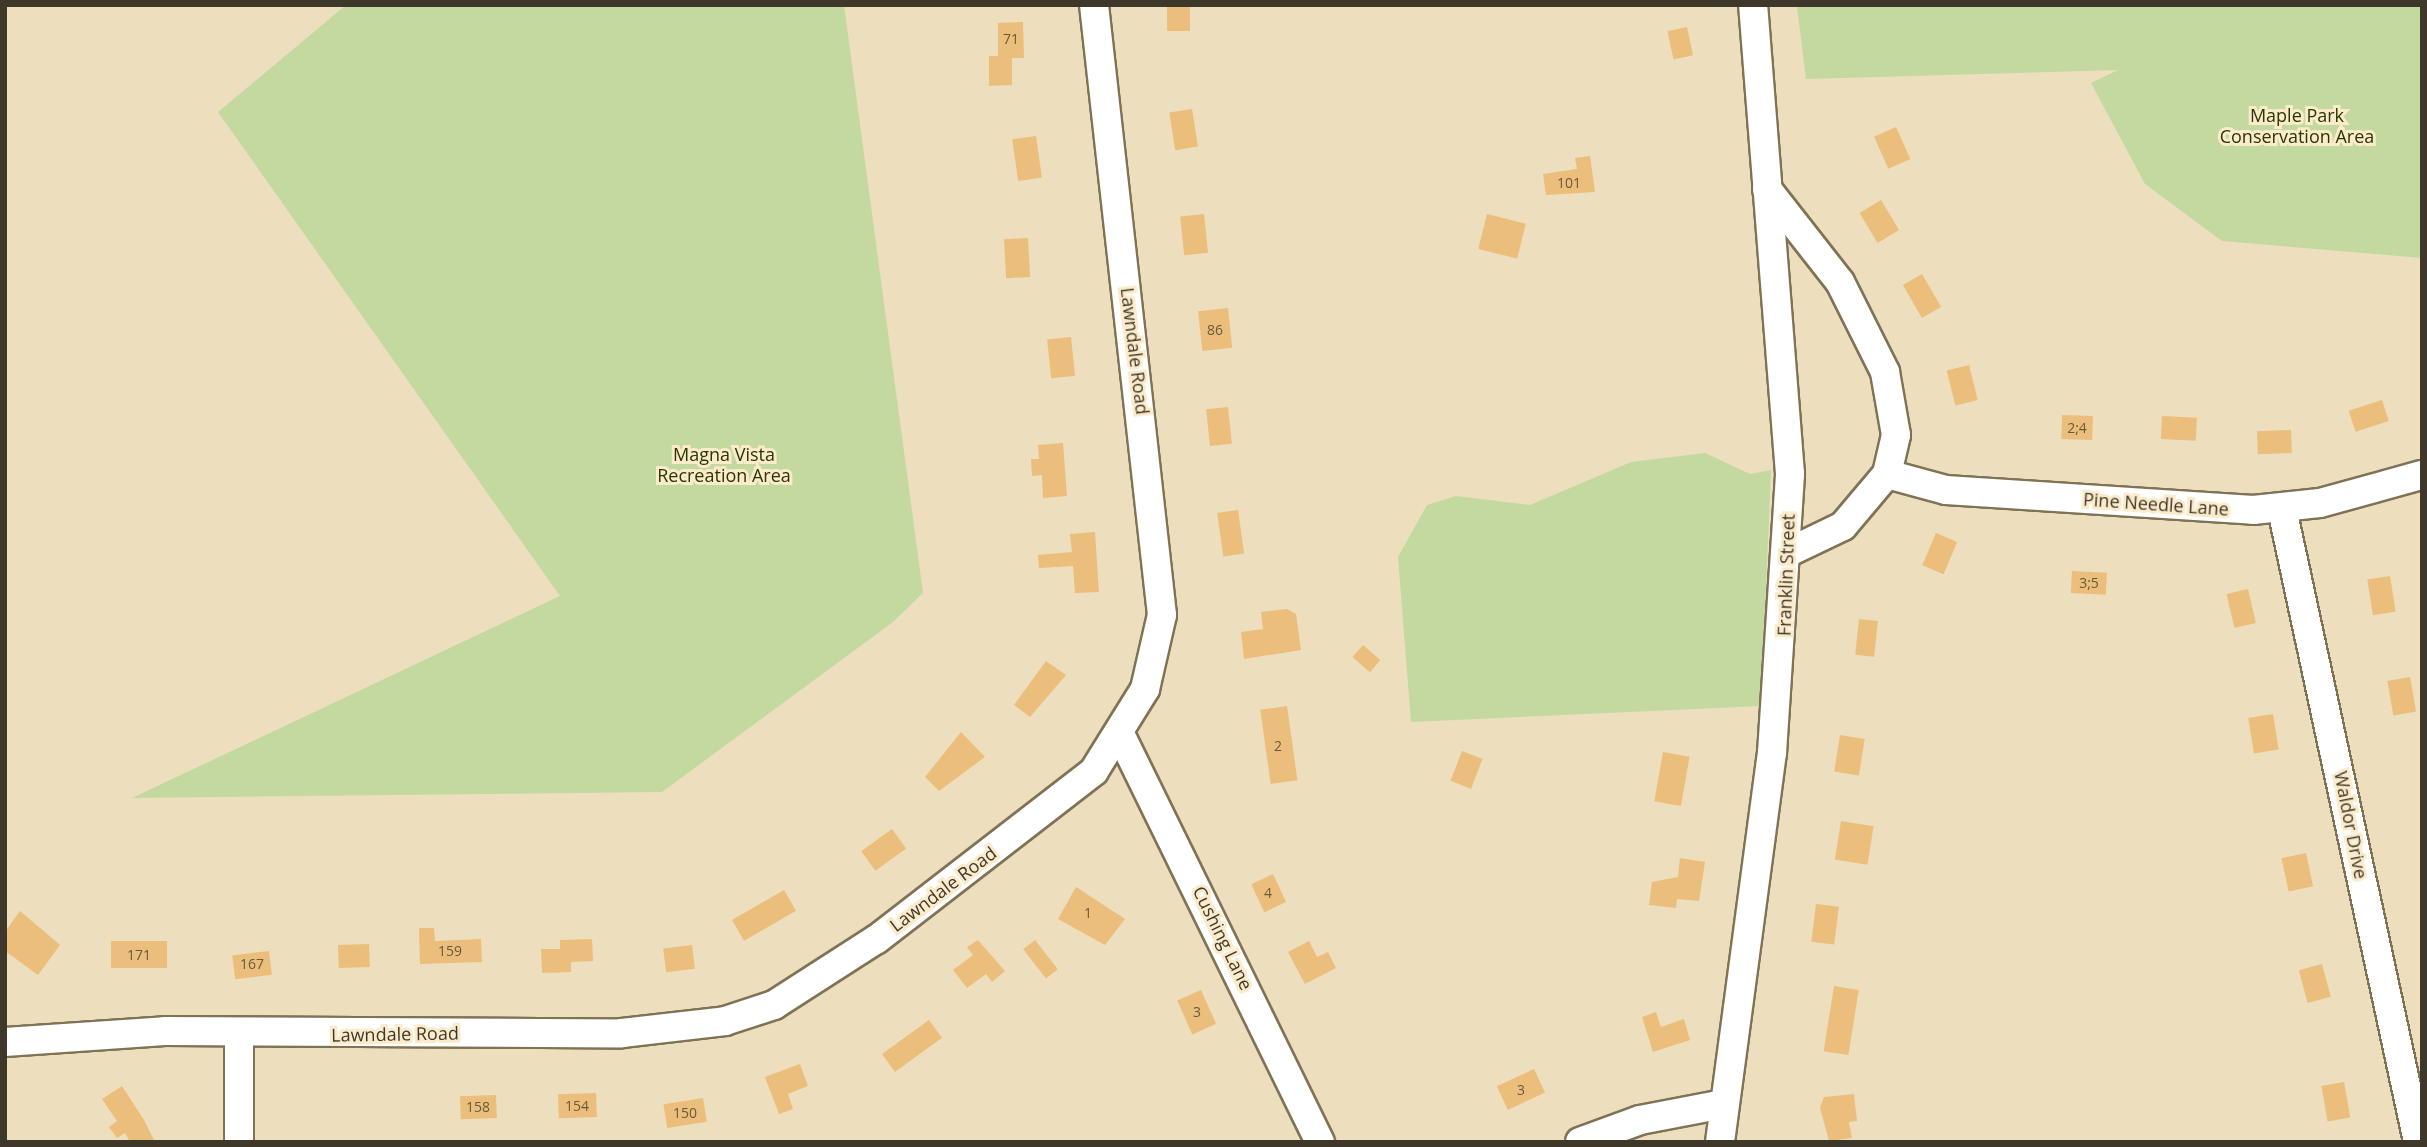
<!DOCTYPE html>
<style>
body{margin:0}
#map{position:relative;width:2427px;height:1147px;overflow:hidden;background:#eddebe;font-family:"Open Sans",sans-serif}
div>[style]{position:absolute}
.green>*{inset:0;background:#c4d9a0}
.building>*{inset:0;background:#ebbe7b;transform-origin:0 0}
.roads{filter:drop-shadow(2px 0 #807255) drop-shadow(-2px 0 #807255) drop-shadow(0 2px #807255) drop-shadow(0 -2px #807255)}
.minor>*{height:28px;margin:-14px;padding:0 14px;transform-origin:14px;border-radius:14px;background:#fff}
span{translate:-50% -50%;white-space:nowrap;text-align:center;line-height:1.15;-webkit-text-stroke:6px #fbebca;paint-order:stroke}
.number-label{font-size:14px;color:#695a3f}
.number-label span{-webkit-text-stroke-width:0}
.park-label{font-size:18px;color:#293802}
.street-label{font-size:18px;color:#3e382b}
.frame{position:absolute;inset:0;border:7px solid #3e382b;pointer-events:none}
</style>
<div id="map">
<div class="green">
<div style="clip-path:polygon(346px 5px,844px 5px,923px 593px,893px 622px,662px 792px,132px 798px,560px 596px,218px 112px)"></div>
<div style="clip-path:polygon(2422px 5px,2422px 258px,2222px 241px,2145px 184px,2091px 83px,2118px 70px,1806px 79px,1797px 7px)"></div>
<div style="clip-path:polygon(1705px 453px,1750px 474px,1771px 470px,1761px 706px,1411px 722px,1398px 557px,1427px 505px,1456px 496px,1530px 505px,1631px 462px)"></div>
</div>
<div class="building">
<div style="left:1167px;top:5px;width:23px;height:26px"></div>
<div style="clip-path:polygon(1023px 22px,1024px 58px,1012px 58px,1012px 85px,989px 86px,989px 56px,998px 56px,998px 23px)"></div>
<div style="left:1687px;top:27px;width:29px;height:20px;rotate:78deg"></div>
<div style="left:1192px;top:109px;width:38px;height:23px;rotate:81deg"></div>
<div style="left:1896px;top:127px;width:35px;height:24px;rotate:66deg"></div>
<div style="left:1036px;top:136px;width:42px;height:24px;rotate:82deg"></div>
<div style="clip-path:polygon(1590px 156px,1595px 192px,1546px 195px,1543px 174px,1577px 169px,1575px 158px)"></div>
<div style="left:1881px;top:200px;width:35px;height:25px;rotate:59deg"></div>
<div style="left:1204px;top:214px;width:39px;height:24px;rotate:84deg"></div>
<div style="left:1487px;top:214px;width:40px;height:36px;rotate:14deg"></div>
<div style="left:1028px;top:238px;width:39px;height:24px;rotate:87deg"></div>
<div style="left:1922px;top:274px;width:38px;height:22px;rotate:60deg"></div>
<div style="left:1228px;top:308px;width:40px;height:30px;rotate:84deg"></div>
<div style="left:1071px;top:337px;width:39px;height:24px;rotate:84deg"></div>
<div style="left:1969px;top:365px;width:36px;height:23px;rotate:76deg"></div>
<div style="left:2382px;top:400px;width:22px;height:35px;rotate:72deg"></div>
<div style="left:1228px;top:407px;width:37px;height:22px;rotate:84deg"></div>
<div style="left:2062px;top:415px;width:31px;height:24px;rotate:2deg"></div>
<div style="left:2162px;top:416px;width:35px;height:23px;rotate:3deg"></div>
<div style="left:2291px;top:430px;width:23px;height:34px;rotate:88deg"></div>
<div style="clip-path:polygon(1063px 443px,1067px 496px,1043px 498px,1042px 475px,1032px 476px,1031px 459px,1039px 459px,1038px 445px)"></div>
<div style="left:1238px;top:510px;width:44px;height:21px;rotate:82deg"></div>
<div style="clip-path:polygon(1095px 532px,1099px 592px,1075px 593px,1073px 566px,1039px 568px,1038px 555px,1072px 552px,1070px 534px)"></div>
<div style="left:1936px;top:533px;width:23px;height:35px;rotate:23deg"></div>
<div style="left:2072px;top:571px;width:35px;height:22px;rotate:3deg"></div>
<div style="left:2390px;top:576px;width:36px;height:23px;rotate:81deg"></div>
<div style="left:2248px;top:589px;width:35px;height:22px;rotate:77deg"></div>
<div style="clip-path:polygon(1287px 609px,1296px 614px,1301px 650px,1244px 659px,1241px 632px,1263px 629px,1261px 612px)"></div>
<div style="left:1859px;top:619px;width:19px;height:36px;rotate:6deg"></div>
<div style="left:1363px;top:645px;width:23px;height:16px;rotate:41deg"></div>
<div style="clip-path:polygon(1046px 661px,1066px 675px,1030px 717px,1014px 705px)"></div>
<div style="left:2410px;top:677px;width:35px;height:23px;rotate:80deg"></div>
<div style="left:1287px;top:706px;width:75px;height:27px;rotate:82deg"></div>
<div style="left:2273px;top:714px;width:36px;height:25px;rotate:81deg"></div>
<div style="clip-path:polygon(961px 732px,985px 757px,939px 791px,925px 777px)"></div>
<div style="left:1840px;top:735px;width:25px;height:37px;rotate:9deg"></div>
<div style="left:1462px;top:751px;width:22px;height:32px;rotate:21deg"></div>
<div style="left:1663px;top:752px;width:27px;height:50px;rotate:10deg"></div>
<div style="left:1841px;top:821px;width:33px;height:39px;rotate:9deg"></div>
<div style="left:892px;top:829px;width:24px;height:38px;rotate:54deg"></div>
<div style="left:2306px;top:853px;width:34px;height:25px;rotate:78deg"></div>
<div style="clip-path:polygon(1680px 858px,1705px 862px,1699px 901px,1677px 899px,1676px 908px,1649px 905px,1652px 882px,1678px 877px)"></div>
<div style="left:1273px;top:874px;width:31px;height:24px;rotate:65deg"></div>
<div style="clip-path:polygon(1076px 887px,1125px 919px,1105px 945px,1058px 919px)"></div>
<div style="left:784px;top:890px;width:24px;height:60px;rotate:60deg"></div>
<div style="left:1816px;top:904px;width:23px;height:38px;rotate:7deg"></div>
<div style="clip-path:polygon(20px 911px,60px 945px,38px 975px,5px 951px,5px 932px)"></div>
<div style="clip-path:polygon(419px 928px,434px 928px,435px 941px,481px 939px,482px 962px,420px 964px)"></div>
<div style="clip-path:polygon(592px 939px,593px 961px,571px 962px,571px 972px,542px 973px,541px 949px,560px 949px,560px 940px)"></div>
<div style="clip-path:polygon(978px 940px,1005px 971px,992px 982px,986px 974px,967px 988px,953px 970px,973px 955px,967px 947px)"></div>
<div style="left:1035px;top:940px;width:37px;height:15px;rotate:52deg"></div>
<div style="left:111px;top:941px;width:56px;height:27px"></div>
<div style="clip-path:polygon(1309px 941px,1317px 957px,1328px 952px,1336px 968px,1305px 984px,1288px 952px)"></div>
<div style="left:369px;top:944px;width:23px;height:31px;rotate:88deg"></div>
<div style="left:692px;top:945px;width:24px;height:29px;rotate:83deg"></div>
<div style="left:269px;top:951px;width:24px;height:37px;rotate:83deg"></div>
<div style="left:2322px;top:964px;width:34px;height:24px;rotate:75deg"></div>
<div style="left:1834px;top:986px;width:25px;height:66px;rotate:9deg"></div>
<div style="left:1201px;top:990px;width:37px;height:26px;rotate:66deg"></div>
<div style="clip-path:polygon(1656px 1012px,1661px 1027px,1684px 1019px,1690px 1040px,1653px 1052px,1642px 1017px)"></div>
<div style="left:929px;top:1020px;width:22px;height:58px;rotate:54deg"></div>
<div style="clip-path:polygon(800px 1064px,808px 1086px,788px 1094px,793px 1109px,779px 1114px,765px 1077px)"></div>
<div style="left:1534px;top:1069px;width:26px;height:41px;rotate:65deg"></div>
<div style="left:2344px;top:1082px;width:36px;height:23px;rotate:80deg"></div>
<div style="clip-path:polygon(122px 1086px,144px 1120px,155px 1142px,130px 1142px,125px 1133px,117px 1138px,109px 1127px,117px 1121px,102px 1099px)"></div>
<div style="left:596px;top:1093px;width:24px;height:38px;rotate:88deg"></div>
<div style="clip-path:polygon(1854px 1094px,1857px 1121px,1849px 1122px,1852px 1138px,1829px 1141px,1820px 1108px,1824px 1097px)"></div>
<div style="left:496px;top:1095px;width:23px;height:36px;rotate:88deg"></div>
<div style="left:703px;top:1098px;width:24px;height:40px;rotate:81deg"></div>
</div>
<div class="roads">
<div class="minor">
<div style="left:1767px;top:189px;width:118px;rotate:51.9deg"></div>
<div style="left:1840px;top:282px;width:101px;rotate:63.4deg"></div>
<div style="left:1885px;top:372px;width:64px;rotate:80.1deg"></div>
<div style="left:1896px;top:435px;width:40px;rotate:103deg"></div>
<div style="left:2282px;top:509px;width:647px;rotate:77.87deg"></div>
<div style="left:1787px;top:553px;width:62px;rotate:-25.7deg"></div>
<div style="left:1843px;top:526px;width:68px;rotate:-49.8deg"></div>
<div style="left:1887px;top:474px;width:61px;rotate:15.2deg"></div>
<div style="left:1946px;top:490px;width:308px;rotate:3.7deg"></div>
<div style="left:2253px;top:510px;width:67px;rotate:-6deg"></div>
<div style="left:2320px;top:503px;width:106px;rotate:-15.4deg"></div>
<div style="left:1121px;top:736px;width:452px;rotate:63.9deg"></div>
<div style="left:5px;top:1042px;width:160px;rotate:-3.9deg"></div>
<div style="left:165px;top:1031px;width:457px;rotate:0.3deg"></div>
<div style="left:622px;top:1033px;width:104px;rotate:-6.6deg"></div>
<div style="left:725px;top:1021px;width:52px;rotate:-18.1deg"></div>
<div style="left:774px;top:1005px;width:122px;rotate:-32.7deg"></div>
<div style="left:877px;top:939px;width:274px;rotate:-37.7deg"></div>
<div style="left:1094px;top:771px;width:97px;rotate:-58.1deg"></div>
<div style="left:1145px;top:689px;width:76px;rotate:-77.1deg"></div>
<div style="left:1162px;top:615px;width:614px;rotate:-96.36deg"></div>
<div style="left:239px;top:1142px;width:108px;rotate:-90deg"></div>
<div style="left:1580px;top:1142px;width:64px;rotate:-20.1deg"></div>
<div style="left:1640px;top:1120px;width:85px;rotate:-10.9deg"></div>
<div style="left:1720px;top:1142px;width:392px;rotate:-82.4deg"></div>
<div style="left:1772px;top:753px;width:280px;rotate:-86.3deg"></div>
<div style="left:1790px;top:474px;width:470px;rotate:-94.5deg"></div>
</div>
</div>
<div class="number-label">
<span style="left:1011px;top:39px">71</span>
<span style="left:1569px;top:183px">101</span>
<span style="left:1215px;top:330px">86</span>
<span style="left:2077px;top:428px">2;4</span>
<span style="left:2089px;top:583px">3;5</span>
<span style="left:1278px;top:746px">2</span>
<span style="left:1268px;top:893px">4</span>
<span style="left:1088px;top:913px">1</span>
<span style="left:450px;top:951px">159</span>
<span style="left:139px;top:955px">171</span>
<span style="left:252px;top:964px">167</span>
<span style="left:1197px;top:1012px">3</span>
<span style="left:1521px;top:1090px">3</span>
<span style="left:577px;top:1106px">154</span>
<span style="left:478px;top:1107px">158</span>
<span style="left:685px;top:1113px">150</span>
</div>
<div class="park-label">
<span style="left:2297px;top:126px">Maple Park<br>Conservation Area</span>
<span style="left:724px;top:465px">Magna Vista<br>Recreation Area</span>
</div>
<div class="street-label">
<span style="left:1135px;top:351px;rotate:83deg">Lawndale Road</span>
<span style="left:2156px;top:504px;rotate:4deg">Pine Needle Lane</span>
<span style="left:1786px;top:575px;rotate:-88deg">Franklin Street</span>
<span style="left:2351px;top:825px;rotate:79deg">Waldor Drive</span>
<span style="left:943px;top:889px;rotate:-37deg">Lawndale Road</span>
<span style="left:1223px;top:938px;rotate:64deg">Cushing Lane</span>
<span style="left:395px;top:1034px;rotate:-1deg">Lawndale Road</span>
</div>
<div class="frame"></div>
</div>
